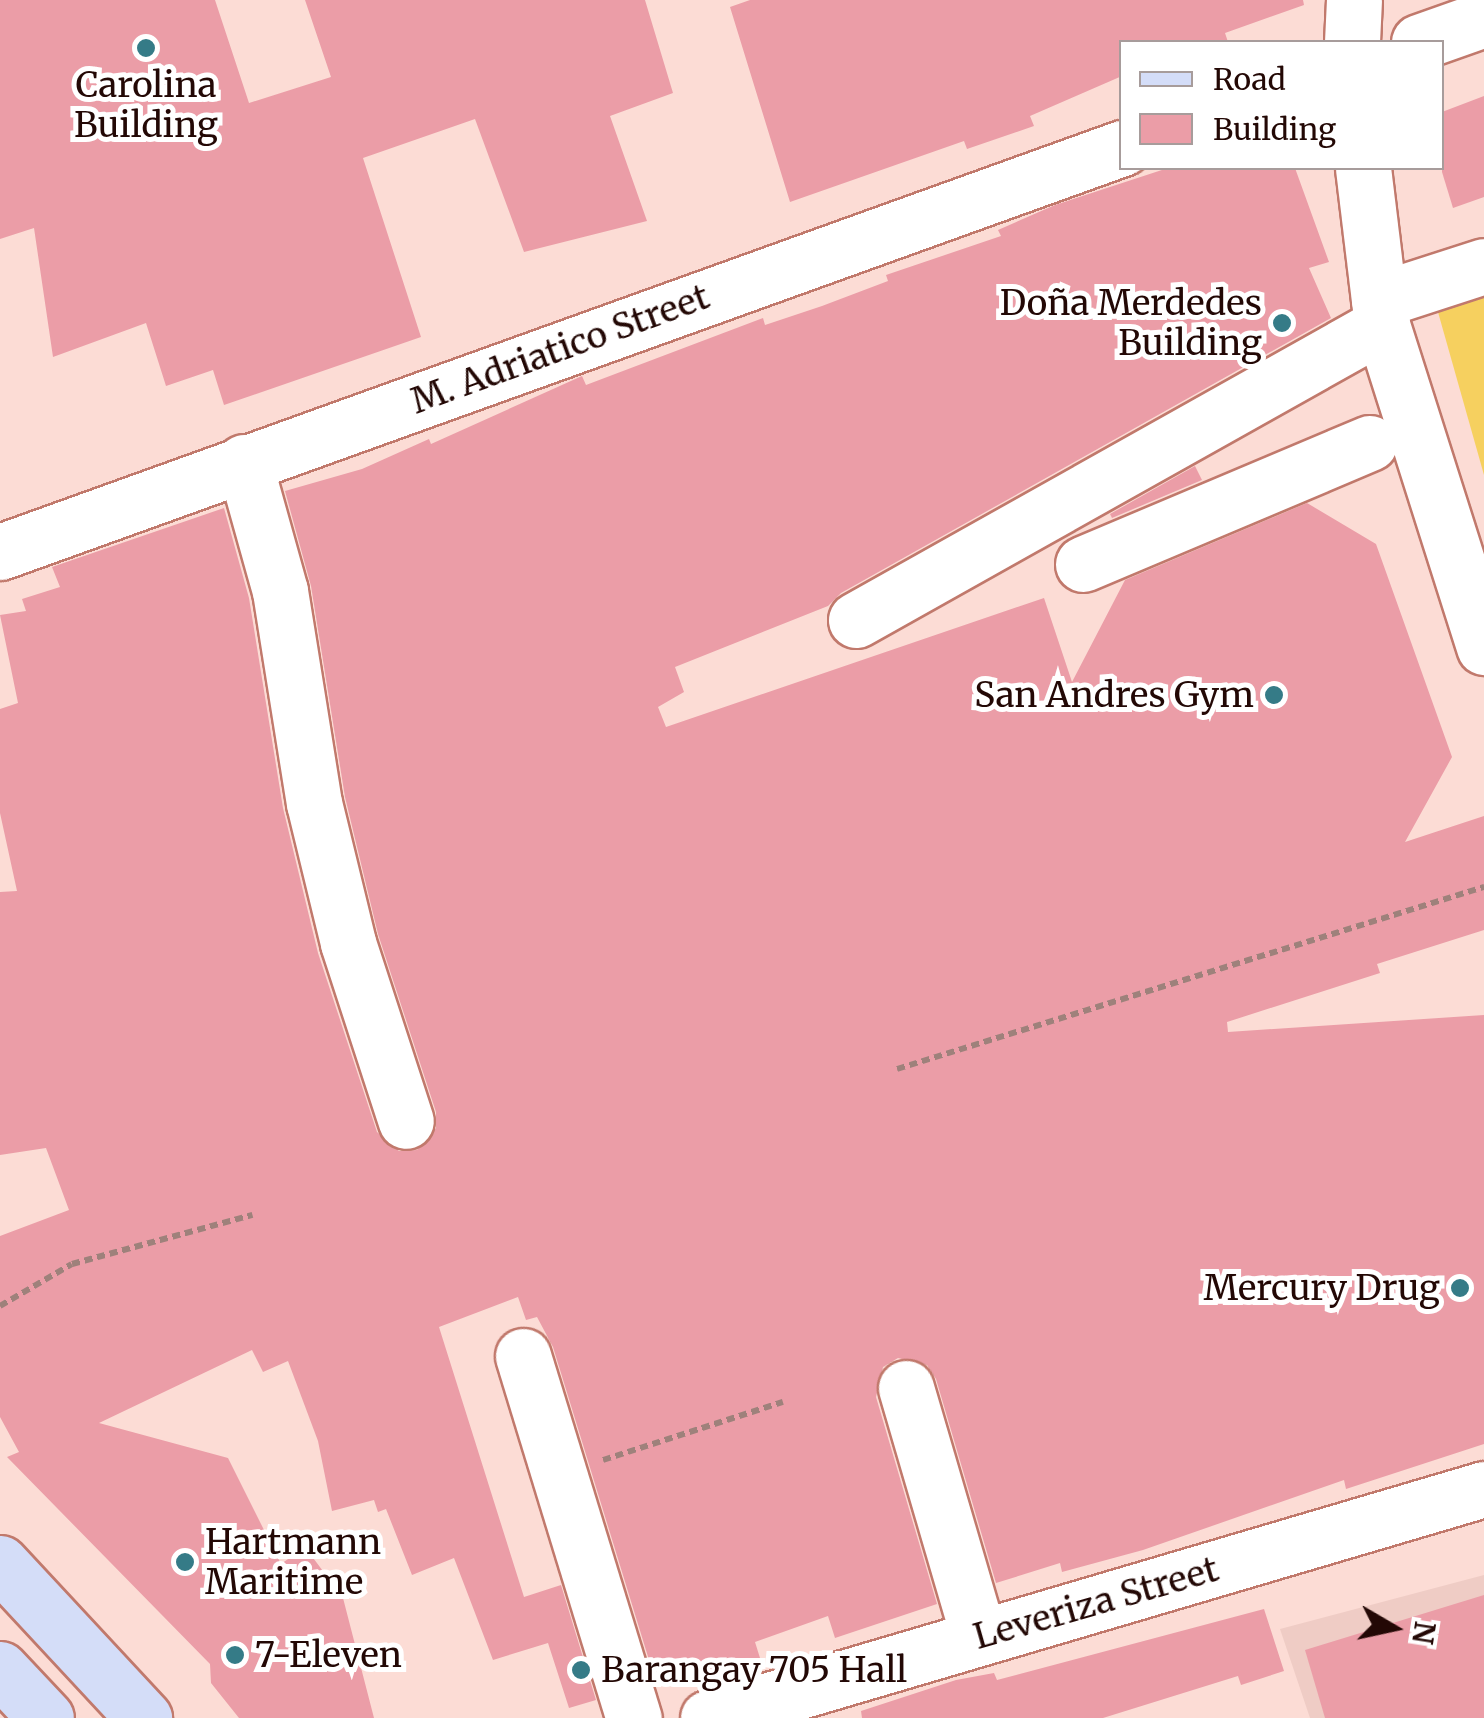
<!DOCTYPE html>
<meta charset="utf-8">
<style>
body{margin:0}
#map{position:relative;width:1484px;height:1718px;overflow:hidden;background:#fcdcd5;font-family:Merriweather,serif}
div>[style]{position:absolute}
.built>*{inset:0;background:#efccc5}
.green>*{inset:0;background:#f6d05f}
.building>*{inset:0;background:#eb9da7}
.path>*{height:6px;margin-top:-3px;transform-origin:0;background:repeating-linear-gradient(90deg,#9e817b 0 8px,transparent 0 13px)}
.roads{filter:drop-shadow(2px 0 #c1796c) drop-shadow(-2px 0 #c1796c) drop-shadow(0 2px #c1796c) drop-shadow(0 -2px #c1796c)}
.minor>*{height:55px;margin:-27.5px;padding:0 27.5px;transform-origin:27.5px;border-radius:27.5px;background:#fff}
.major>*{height:55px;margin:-27.5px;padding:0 27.5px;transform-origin:27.5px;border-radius:27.5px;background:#d4ddf8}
.dots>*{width:28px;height:28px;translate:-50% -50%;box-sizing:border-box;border:5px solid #fff;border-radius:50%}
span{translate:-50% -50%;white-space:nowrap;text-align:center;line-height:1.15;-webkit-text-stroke:10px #fff;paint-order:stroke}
.poi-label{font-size:35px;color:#230805}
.right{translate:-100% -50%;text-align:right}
.left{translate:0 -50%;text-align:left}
.street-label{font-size:35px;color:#230805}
.legend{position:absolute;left:1119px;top:40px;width:325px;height:130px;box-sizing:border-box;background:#fff;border:2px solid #a79c9b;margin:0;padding:12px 18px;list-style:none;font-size:30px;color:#230805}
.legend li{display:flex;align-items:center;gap:20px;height:50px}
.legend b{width:50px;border:2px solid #a79c9b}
.north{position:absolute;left:1344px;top:1578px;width:100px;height:100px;-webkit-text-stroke:8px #fff;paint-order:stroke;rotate:99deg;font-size:28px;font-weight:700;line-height:40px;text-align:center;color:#230805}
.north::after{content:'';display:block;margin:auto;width:35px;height:45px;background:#230805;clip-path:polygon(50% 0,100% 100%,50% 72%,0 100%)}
</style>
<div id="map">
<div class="built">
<div style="clip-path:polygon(1484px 1575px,1484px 1718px,1310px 1718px,1280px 1629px)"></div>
</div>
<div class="green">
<div style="clip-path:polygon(1484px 289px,1484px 475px,1436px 305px)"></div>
</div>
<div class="building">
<div style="clip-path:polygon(0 0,215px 0,249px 103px,331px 77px,305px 0,645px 0,673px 93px,610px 116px,647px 221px,524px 252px,475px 119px,363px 158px,421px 337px,224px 405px,213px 370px,166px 386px,146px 323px,53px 357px,34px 228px,0 239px)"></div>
<div style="clip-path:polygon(750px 0,1303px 0,1304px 5px,1225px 33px,1228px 42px,1122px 42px,1122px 76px,1030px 116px,1034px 126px,967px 149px,964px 141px,790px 202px,730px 7px)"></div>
<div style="clip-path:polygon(1484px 96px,1484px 197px,1453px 208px,1442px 172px,1442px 112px)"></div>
<div style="clip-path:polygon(1168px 168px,1295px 168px,1329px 262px,1309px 268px,1331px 318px,841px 593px,828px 606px,675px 667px,684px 692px,658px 707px,666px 727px,1044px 598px,1072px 682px,1125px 580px,1307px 503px,1376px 544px,1452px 757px,1405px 842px,1484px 816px,1484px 930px,1377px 964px,1380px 973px,1227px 1022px,1228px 1032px,1484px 1015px,1484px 1444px,1346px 1489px,1344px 1480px,1143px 1550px,1062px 1572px,1060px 1563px,996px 1583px,936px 1379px,927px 1365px,898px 1358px,883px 1367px,876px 1397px,937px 1604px,835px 1638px,828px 1616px,755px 1642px,760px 1658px,657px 1686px,553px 1347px,537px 1317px,526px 1320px,518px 1297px,439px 1327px,524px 1597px,561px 1585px,596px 1700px,569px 1708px,548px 1643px,493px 1660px,454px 1558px,412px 1575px,386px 1509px,378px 1512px,374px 1500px,332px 1511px,318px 1441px,288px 1361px,263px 1372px,252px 1350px,99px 1423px,228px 1458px,281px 1564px,305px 1547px,343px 1598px,374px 1718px,239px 1718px,211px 1683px,210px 1664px,7px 1457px,19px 1452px,0 1417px,0 1236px,69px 1210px,46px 1148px,0 1155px,0 892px,17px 891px,0 813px,0 709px,18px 703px,0 615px,26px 611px,22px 599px,60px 587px,52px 567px,224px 508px,249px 598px,283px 808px,318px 953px,377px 1132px,399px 1151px,417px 1150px,436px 1128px,436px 1112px,378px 934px,345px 797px,311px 586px,285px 491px,362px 469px,429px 439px,431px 444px,582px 376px,586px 385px,763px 318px,765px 325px,822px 306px,888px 281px,886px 275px,1001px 236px,998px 230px,1055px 205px)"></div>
<div style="clip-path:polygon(1195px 466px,1202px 480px,1112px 518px,1110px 514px)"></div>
<div style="clip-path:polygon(1484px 1595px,1484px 1718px,1325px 1718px,1305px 1650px)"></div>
<div style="clip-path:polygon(1264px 1609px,1284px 1671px,1241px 1685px,1238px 1676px,1103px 1718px,862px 1718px,861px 1711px,956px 1680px,994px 1673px,997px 1680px)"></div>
</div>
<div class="path">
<div style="left:897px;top:1069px;width:615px;rotate:-17.23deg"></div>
<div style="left:0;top:1306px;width:83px;rotate:-30.3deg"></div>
<div style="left:72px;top:1264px;width:187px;rotate:-15.2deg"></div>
<div style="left:603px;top:1460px;width:189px;rotate:-17.9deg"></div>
</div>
<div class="roads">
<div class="minor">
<div style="left:1352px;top:42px;width:42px;rotate:-87.3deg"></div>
<div style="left:1419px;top:42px;width:69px;rotate:-19.5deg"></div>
<div style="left:1363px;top:168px;width:158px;rotate:83.1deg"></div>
<div style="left:1382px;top:325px;width:338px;rotate:72.4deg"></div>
<div style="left:1379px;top:300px;width:110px;rotate:-17.9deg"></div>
<div style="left:244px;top:462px;width:134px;rotate:74.4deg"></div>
<div style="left:280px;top:591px;width:215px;rotate:80.9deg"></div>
<div style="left:314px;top:803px;width:144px;rotate:76.3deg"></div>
<div style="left:348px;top:943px;width:187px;rotate:72deg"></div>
<div style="left:0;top:552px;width:1193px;rotate:-19.8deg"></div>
<div style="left:1083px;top:564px;width:311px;rotate:-22.9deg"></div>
<div style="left:856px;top:620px;width:603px;rotate:-29.29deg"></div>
<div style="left:523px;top:1356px;width:379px;rotate:73deg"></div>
<div style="left:906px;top:1388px;width:259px;rotate:73.7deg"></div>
<div style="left:708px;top:1718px;width:809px;rotate:-16.44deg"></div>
</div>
<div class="major">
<div style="left:0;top:1563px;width:212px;rotate:47.1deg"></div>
<div style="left:0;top:1669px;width:67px;rotate:46.8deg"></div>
</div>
</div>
<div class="dots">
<div style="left:146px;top:48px;background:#357b87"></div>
<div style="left:1282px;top:323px;background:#357b87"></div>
<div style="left:1274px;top:695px;background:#357b87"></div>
<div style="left:1460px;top:1288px;background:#357b87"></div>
<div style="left:185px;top:1562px;background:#357b87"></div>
<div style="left:235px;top:1655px;background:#357b87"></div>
<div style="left:581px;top:1670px;background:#357b87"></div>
</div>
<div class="poi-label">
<span style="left:146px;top:105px">Carolina<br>Building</span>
<span class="right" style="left:1262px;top:323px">Doña Merdedes<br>Building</span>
<span class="right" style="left:1254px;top:695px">San Andres Gym</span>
<span class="right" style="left:1440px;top:1288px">Mercury Drug</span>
<span class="left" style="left:205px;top:1562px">Hartmann<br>Maritime</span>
<span class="left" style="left:255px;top:1655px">7-Eleven</span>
<span class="left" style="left:601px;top:1670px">Barangay 705 Hall</span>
</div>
<div class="street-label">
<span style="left:560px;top:349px;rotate:-20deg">M. Adriatico Street</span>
<span style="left:1096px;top:1603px;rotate:-16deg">Leveriza Street</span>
</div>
<ul class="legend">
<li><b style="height:12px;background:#d4ddf8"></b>Road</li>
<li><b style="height:28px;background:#eb9da7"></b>Building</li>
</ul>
<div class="north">N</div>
</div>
